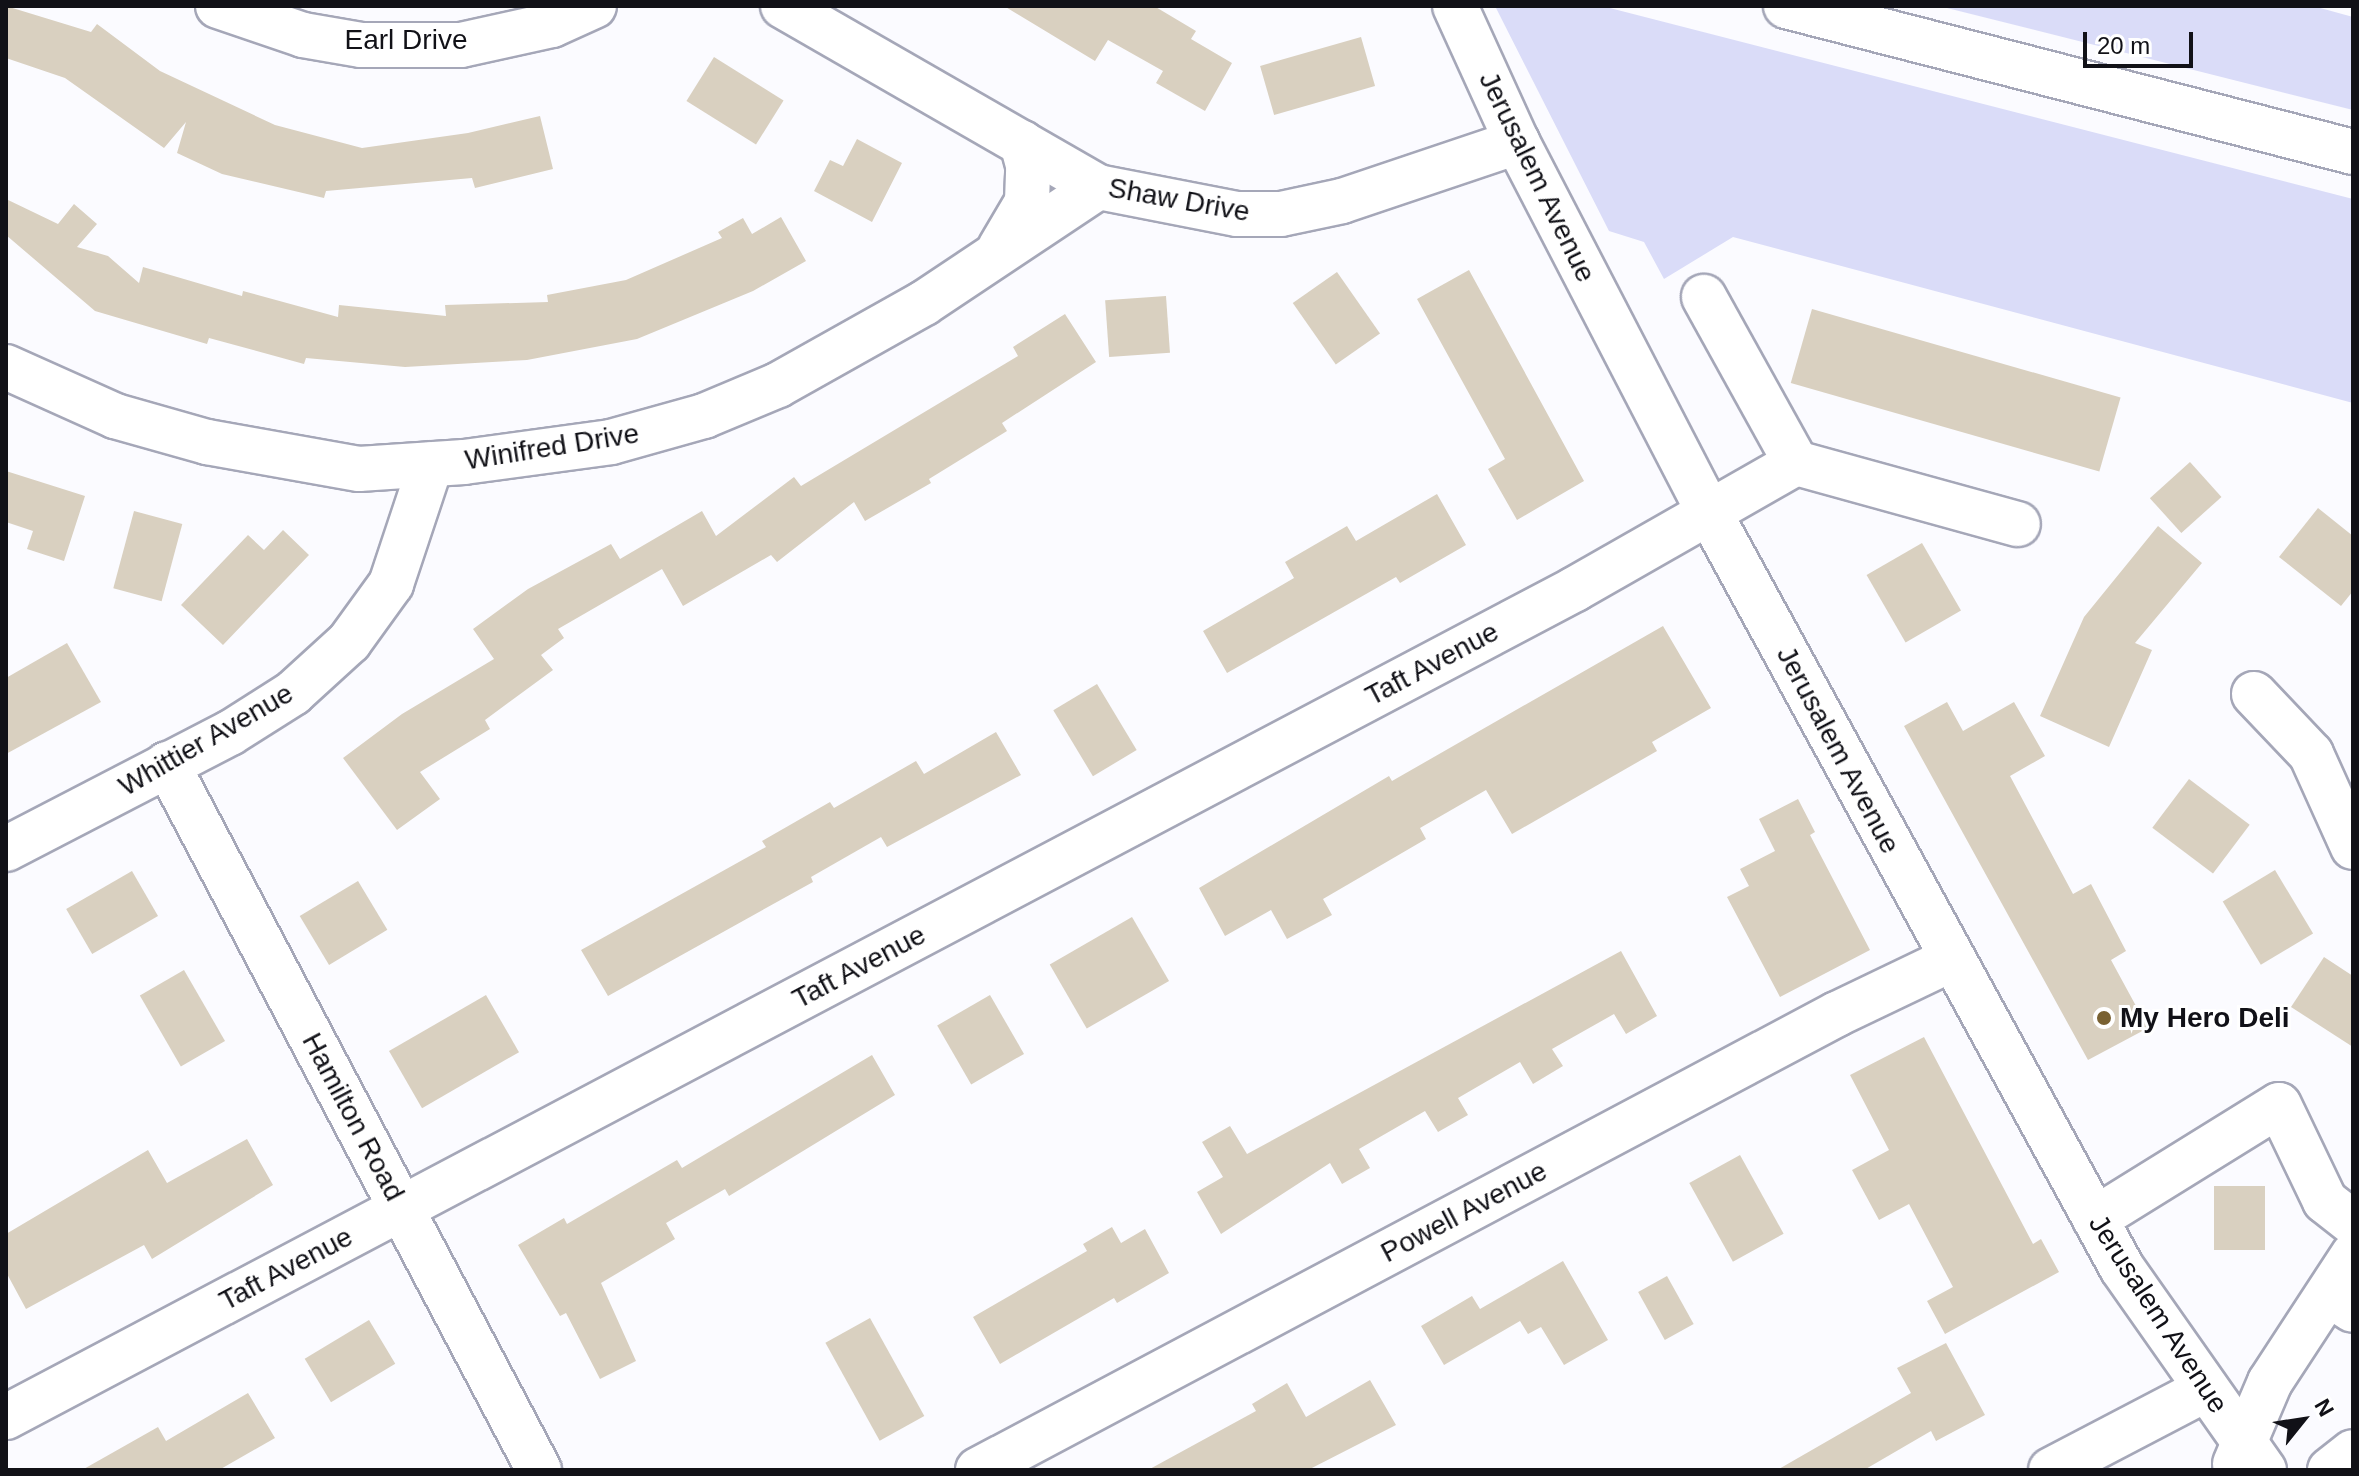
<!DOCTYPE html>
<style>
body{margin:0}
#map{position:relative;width:2359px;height:1476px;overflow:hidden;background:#fbfbff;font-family:Arial,sans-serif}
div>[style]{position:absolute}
.green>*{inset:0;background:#dadcf8}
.building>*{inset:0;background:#d9d0c0;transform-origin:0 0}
.roads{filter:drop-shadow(2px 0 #a5a7b8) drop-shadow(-2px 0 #a5a7b8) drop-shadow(0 2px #a5a7b8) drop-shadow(0 -2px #a5a7b8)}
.minor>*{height:44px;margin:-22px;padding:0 22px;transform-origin:22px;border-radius:22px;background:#fff}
.major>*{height:44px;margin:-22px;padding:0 22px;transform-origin:22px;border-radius:22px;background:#fff}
.highway>*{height:44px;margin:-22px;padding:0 22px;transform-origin:22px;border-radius:22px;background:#fff}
.dots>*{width:22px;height:22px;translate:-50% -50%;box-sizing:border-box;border:4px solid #fff;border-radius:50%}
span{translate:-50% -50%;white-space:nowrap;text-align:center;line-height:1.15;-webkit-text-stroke:6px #fff;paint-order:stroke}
.street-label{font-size:28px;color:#111117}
.poi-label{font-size:28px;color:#111117;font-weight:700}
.left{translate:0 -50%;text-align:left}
.frame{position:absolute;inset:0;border:8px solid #111117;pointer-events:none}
.north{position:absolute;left:2263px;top:1380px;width:80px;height:80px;-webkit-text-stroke:6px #fff;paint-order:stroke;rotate:60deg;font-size:22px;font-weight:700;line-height:32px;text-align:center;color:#111117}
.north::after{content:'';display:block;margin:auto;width:28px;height:36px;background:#111117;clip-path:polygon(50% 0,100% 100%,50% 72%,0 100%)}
.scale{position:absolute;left:2083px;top:32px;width:110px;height:36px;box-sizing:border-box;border:4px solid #111117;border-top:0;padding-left:10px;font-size:24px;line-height:28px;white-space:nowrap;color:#111117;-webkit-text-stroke:6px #fff;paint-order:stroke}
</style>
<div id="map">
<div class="green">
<div style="clip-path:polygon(1495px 6px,1602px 6px,2353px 199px,2353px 403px,1733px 237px,1664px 279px,1644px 242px,1609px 231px)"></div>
<div style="clip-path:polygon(1939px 6px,2313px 6px,2353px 17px,2353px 110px)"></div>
</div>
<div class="building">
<div style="clip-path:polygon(6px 6px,91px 32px,97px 24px,160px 71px,275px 125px,362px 148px,468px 133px,540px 116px,553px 169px,475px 188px,472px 178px,326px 191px,324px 198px,222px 174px,177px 153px,186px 122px,164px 148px,65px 78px,6px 58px)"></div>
<div style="clip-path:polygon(1004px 6px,1154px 6px,1196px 31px,1191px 39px,1232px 63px,1205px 111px,1156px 83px,1163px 71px,1108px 40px,1095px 61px)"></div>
<div style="left:1361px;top:37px;width:51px;height:105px;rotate:74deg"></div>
<div style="left:714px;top:57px;width:82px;height:52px;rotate:32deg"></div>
<div style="clip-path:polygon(857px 139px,902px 163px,872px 222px,814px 191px,830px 160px,843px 166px)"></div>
<div style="clip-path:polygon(6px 199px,58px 224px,74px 204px,97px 224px,77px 247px,108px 256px,139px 283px,143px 267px,242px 296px,243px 291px,338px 317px,339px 305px,446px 316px,445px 305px,548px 302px,547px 295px,626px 280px,722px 238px,718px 232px,743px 218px,752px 234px,781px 217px,806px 261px,753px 291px,637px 339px,527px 360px,405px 367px,306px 358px,304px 364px,209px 338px,207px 344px,95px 311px,6px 235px)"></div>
<div style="clip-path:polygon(1469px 270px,1584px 481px,1517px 520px,1488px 469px,1505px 459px,1417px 299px)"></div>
<div style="left:1337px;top:272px;width:75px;height:54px;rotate:55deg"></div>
<div style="left:1166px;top:296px;width:57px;height:61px;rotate:86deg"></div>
<div style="left:1812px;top:309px;width:321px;height:77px;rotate:16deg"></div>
<div style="clip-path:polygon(1065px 314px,1096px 362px,1002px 423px,1007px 431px,929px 479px,931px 483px,865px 521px,854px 502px,777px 562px,771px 555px,683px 606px,662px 569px,558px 629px,564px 638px,541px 655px,553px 670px,485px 720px,490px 729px,420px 772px,440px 799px,397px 830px,343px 758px,402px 714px,494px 659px,473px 629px,528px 589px,611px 544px,620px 559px,702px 511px,716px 536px,794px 477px,801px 486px,1018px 356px,1013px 347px)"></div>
<div style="left:2190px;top:462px;width:47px;height:54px;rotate:48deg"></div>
<div style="clip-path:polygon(6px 471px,85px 496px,64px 561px,27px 549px,33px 531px,6px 522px)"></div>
<div style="clip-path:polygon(1437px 494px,1466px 545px,1400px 583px,1396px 577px,1227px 673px,1203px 631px,1294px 578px,1285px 562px,1347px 526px,1356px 541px)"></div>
<div style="clip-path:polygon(2318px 508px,2353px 536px,2353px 591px,2341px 606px,2279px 557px)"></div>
<div style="left:134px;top:511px;width:50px;height:80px;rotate:15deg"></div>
<div style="clip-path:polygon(2158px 526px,2202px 563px,2135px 643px,2152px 650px,2109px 747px,2040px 716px,2084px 617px)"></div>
<div style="clip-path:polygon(283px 530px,309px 555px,223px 645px,181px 605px,248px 535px,264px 550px)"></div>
<div style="left:1922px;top:543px;width:78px;height:64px;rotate:60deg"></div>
<div style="clip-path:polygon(1663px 626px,1711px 708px,1652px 742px,1657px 751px,1512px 834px,1486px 790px,1420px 828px,1426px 839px,1323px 899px,1332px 915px,1287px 939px,1271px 910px,1225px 936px,1199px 888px,1389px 776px,1392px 781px)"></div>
<div style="clip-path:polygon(67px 643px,101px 702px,6px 754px,6px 678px)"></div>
<div style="left:1097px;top:684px;width:77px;height:51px;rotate:59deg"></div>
<div style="clip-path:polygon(1947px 702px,1963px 731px,2014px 702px,2045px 756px,2010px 776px,2073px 894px,2091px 884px,2126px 951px,2111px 960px,2148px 1028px,2088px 1060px,1904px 726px)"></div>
<div style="clip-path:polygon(996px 732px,1021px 775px,887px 847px,881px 837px,811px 877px,813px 882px,608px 996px,581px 950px,766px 847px,762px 841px,830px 802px,834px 808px,916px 761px,924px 774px)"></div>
<div style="left:2189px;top:779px;width:76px;height:61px;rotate:37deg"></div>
<div style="clip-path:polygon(1798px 799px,1815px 832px,1810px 835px,1870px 950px,1780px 997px,1727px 897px,1749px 886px,1740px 869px,1775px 851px,1759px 819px)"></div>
<div style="left:2275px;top:870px;width:74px;height:61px;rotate:59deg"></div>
<div style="left:132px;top:871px;width:52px;height:76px;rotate:60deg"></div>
<div style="left:358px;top:881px;width:57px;height:68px;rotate:59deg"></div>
<div style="left:1132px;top:917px;width:74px;height:95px;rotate:60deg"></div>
<div style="clip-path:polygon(1621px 951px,1657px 1016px,1626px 1034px,1614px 1014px,1552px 1049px,1563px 1066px,1533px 1084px,1520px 1062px,1458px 1098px,1468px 1115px,1438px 1132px,1425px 1111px,1359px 1149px,1370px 1168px,1342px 1184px,1330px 1163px,1221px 1234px,1197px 1192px,1223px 1177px,1202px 1142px,1230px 1126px,1247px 1154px)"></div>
<div style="clip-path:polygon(2324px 957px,2353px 976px,2353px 1047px,2291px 1007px)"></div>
<div style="left:184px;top:970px;width:82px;height:51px;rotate:60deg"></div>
<div style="left:486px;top:995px;width:66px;height:112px;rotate:60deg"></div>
<div style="left:990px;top:995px;width:68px;height:61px;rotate:60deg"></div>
<div style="clip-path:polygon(1924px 1037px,2033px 1244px,2041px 1239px,2059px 1272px,1945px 1334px,1927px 1301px,1953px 1287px,1909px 1204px,1879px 1220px,1852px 1170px,1889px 1150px,1850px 1075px)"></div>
<div style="clip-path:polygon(872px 1055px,895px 1095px,729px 1196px,725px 1189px,666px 1223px,675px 1239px,601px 1283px,636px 1361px,600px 1379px,566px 1313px,560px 1316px,518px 1245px,564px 1218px,567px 1224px,677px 1160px,682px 1168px)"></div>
<div style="clip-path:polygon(247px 1139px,273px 1185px,152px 1259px,144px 1245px,26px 1309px,6px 1272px,6px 1234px,148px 1150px,167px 1183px)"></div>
<div style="left:1740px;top:1155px;width:90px;height:58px;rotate:61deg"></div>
<div style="left:2214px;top:1186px;width:51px;height:64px"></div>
<div style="clip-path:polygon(1112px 1227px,1121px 1243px,1145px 1229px,1169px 1273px,1117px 1303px,1114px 1298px,1000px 1364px,973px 1317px,1087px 1251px,1083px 1244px)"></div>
<div style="clip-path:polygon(1563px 1261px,1608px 1340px,1564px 1365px,1541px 1327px,1528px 1334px,1520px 1321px,1444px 1365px,1421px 1326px,1472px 1296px,1480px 1309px)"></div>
<div style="left:1667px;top:1276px;width:55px;height:33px;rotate:61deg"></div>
<div style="left:870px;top:1318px;width:112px;height:51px;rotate:61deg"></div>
<div style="left:369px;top:1320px;width:51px;height:75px;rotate:59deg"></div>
<div style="clip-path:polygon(1946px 1343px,1985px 1415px,1936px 1441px,1931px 1431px,1864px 1470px,1777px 1470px,1911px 1393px,1897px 1368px)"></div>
<div style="clip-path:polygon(1370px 1380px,1396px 1425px,1308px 1470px,1148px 1470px,1256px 1411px,1252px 1404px,1287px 1383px,1306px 1417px)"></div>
<div style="clip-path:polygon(248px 1393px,275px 1438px,219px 1470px,82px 1470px,158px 1427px,166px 1441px)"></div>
</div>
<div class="roads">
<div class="minor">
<div style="left:218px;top:6px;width:90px;rotate:18.8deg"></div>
<div style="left:303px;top:35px;width:59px;rotate:9.8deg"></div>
<div style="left:361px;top:45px;width:100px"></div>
<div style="left:461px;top:45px;width:93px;rotate:-12.4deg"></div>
<div style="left:552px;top:25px;width:46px;rotate:-24.3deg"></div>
<div style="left:783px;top:6px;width:363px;rotate:29.9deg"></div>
<div style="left:1098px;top:187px;width:142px;rotate:11deg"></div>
<div style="left:1237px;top:214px;width:44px"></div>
<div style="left:1281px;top:214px;width:62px;rotate:-12deg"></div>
<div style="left:1342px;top:201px;width:185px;rotate:-18.6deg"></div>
<div style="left:1000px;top:248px;width:53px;rotate:-59.6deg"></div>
<div style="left:1027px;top:202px;width:37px;rotate:-88deg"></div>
<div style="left:1028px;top:165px;width:23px;rotate:-105deg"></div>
<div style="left:6px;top:367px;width:120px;rotate:24.2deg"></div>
<div style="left:115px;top:416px;width:96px;rotate:15.8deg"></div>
<div style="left:207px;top:442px;width:154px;rotate:10.1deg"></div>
<div style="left:359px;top:469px;width:105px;rotate:-3.8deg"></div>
<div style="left:464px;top:462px;width:148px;rotate:-7.7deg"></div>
<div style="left:611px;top:442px;width:97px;rotate:-15.6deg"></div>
<div style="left:704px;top:416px;width:80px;rotate:-22.7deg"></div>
<div style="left:778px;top:385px;width:167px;rotate:-29.3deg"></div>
<div style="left:924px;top:303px;width:209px;rotate:-33.7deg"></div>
<div style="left:1796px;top:463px;width:230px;rotate:15.4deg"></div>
<div style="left:2254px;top:694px;width:83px;rotate:46.5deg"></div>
<div style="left:2311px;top:754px;width:102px;rotate:65.7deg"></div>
<div style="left:167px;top:764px;width:798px;rotate:62.21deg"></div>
<div style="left:6px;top:849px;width:252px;rotate:-27.4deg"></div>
<div style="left:230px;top:733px;width:75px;rotate:-32.4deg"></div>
<div style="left:293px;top:693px;width:76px;rotate:-42.3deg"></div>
<div style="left:349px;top:642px;width:72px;rotate:-54.1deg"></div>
<div style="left:391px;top:584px;width:126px;rotate:-71.6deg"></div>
<div style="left:2095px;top:1219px;width:216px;rotate:-31.8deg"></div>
<div style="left:2279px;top:1105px;width:106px;rotate:64.4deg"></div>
<div style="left:2325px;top:1201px;width:36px;rotate:38deg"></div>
<div style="left:2330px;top:1295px;width:27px;rotate:33deg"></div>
<div style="left:6px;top:1417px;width:1774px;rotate:-27.82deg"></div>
<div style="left:1575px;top:589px;width:254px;rotate:-29.7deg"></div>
<div style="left:1796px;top:463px;width:190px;rotate:-119deg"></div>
<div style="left:978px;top:1470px;width:973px;rotate:-27.96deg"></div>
<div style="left:1837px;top:1014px;width:127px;rotate:-25.6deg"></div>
<div style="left:2051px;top:1470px;width:173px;rotate:-27.6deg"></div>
<div style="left:2330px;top:1470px;width:29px;rotate:-38deg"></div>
</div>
<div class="major">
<div style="left:1455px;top:6px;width:149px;rotate:65.5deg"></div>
<div style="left:1517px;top:142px;width:417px;rotate:62.6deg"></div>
<div style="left:1709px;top:512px;width:861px;rotate:61.35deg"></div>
<div style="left:2122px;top:1268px;width:247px;rotate:54.9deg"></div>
<div style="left:2235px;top:1464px;width:89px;rotate:-66.9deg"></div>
<div style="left:2270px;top:1382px;width:152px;rotate:-56.8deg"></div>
</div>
<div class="highway">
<div style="left:1786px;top:6px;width:585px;rotate:14.44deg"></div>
</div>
</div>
<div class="dots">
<div style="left:2104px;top:1018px;background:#796132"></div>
</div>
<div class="street-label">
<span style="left:406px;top:40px">Earl Drive</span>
<span style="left:1537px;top:177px;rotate:64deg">Jerusalem Avenue</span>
<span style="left:1179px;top:200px;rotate:10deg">Shaw Drive</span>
<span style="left:552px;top:447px;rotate:-9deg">Winifred Drive</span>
<span style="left:1432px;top:664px;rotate:-28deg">Taft Avenue</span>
<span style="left:206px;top:740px;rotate:-30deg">Whittier Avenue</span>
<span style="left:1838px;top:750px;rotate:62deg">Jerusalem Avenue</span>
<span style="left:859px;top:967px;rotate:-28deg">Taft Avenue</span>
<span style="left:353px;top:1117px;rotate:62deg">Hamilton Road</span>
<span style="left:1464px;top:1212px;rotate:-28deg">Powell Avenue</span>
<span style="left:286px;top:1269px;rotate:-28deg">Taft Avenue</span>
<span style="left:2158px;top:1314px;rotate:57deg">Jerusalem Avenue</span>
</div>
<div class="poi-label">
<span class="left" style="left:2120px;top:1018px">My Hero Deli</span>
</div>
<div class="frame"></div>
<div class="north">N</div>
<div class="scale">20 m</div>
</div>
